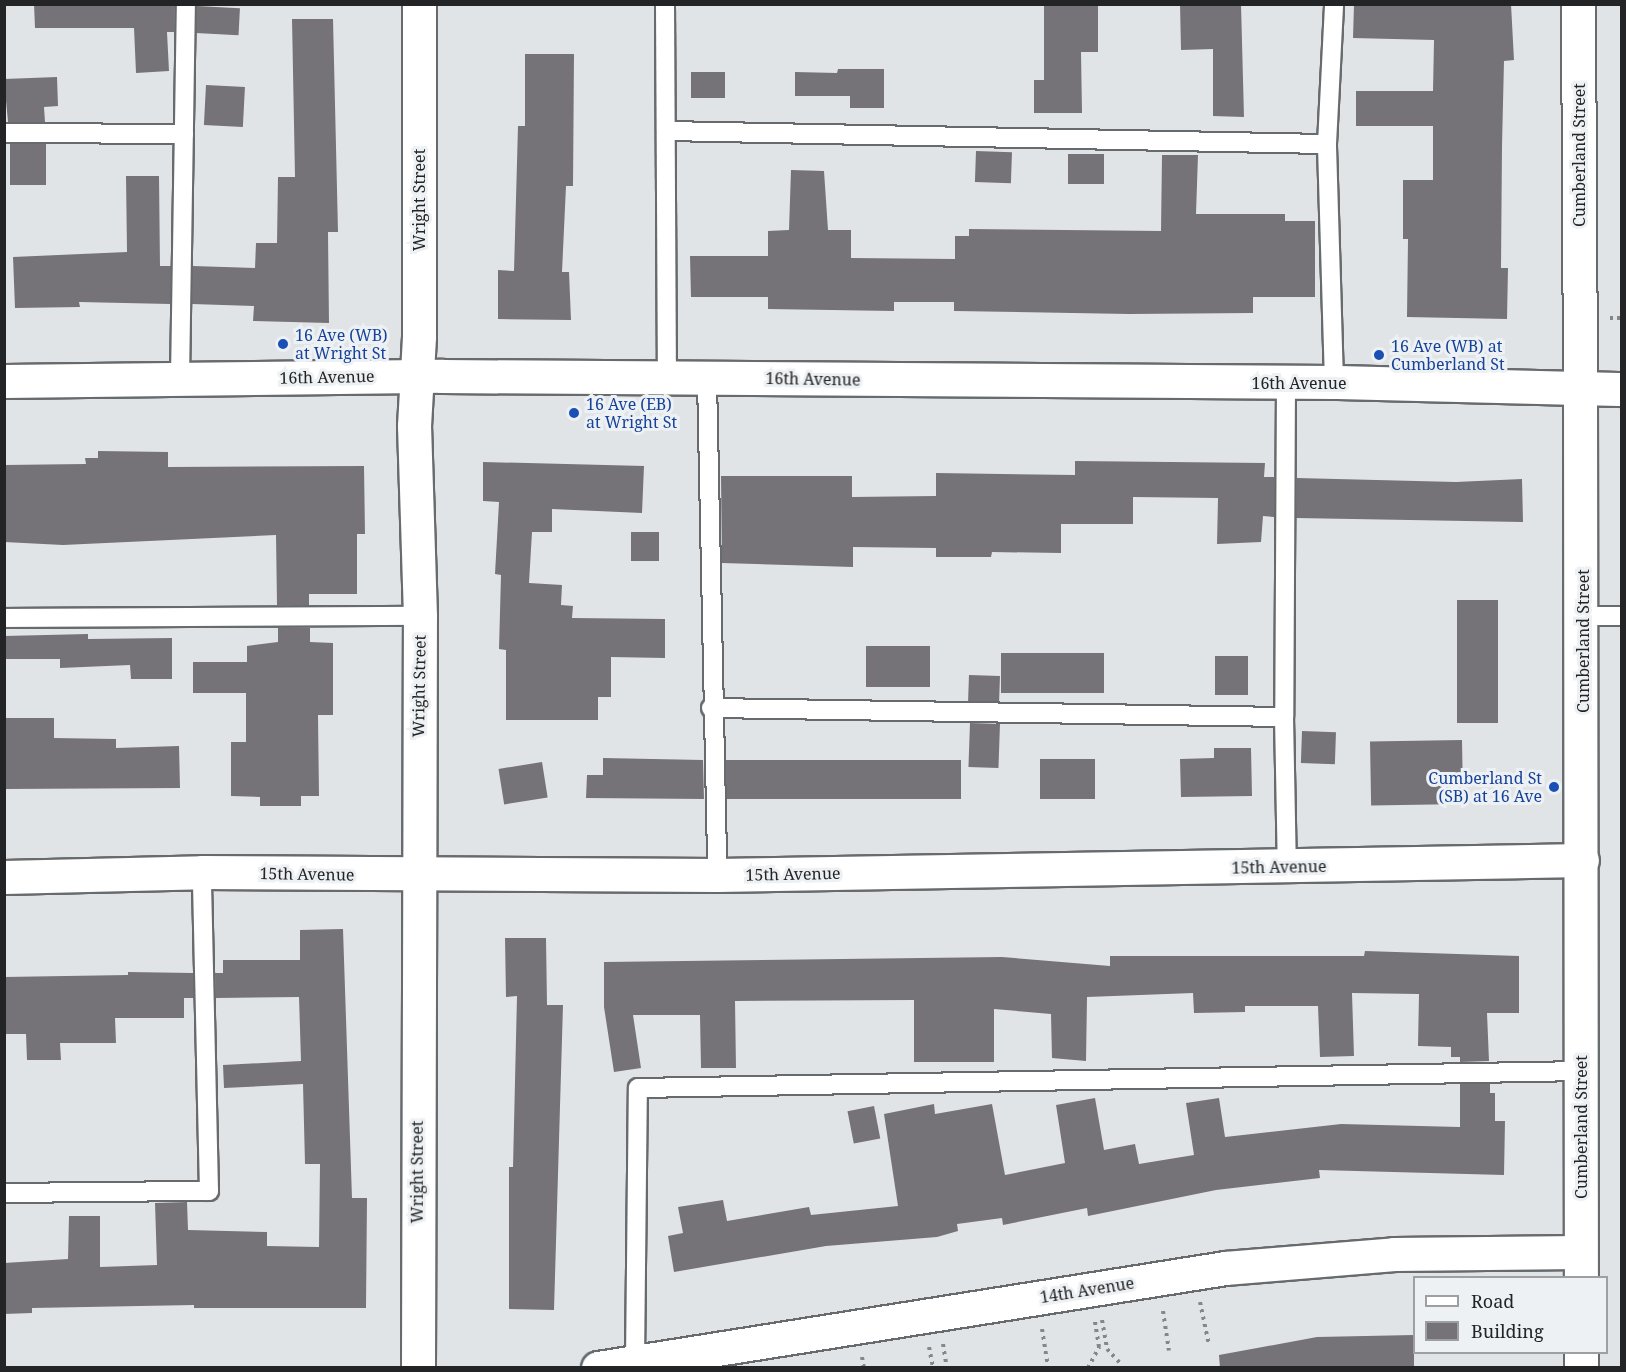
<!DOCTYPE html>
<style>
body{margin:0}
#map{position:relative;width:1626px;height:1372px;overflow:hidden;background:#e1e4e7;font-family:"Noto Serif",serif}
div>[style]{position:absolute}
.building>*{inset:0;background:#757377;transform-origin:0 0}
.path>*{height:4px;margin-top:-2px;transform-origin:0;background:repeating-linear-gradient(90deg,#848688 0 3px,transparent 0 7.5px)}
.roads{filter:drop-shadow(2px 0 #676b6d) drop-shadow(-2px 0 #676b6d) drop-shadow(0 2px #676b6d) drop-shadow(0 -2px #676b6d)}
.lane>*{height:18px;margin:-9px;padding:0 9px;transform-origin:9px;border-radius:9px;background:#fff}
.street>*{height:33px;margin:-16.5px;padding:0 16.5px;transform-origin:16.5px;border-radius:16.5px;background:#fff}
.secondary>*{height:33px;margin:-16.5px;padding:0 16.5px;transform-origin:16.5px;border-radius:16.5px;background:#fff}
.dots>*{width:16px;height:16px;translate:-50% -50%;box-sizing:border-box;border:3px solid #eef1f4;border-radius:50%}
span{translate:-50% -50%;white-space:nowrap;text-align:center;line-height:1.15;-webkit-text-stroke:6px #eef1f4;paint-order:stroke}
.street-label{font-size:16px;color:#232425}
.transit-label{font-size:16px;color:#164399}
.left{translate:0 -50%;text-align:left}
.right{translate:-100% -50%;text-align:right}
.frame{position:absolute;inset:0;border:6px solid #232425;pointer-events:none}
.legend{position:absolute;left:1413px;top:1276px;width:195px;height:78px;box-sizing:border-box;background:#eef1f4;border:2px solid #9d9fa1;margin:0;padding:8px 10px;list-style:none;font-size:18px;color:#232425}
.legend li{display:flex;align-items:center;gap:12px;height:30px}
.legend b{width:30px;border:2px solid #9d9fa1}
</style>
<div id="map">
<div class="building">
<div style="clip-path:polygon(34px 4px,175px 4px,174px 32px,167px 32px,169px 71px,136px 73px,134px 28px,35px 28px)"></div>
<div style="clip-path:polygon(1044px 4px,1098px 4px,1098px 52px,1081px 52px,1082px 113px,1034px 113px,1034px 80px,1044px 80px)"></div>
<div style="clip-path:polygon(1180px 4px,1241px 4px,1244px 117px,1213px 116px,1213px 49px,1181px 50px)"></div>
<div style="clip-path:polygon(1354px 4px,1511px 4px,1514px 60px,1504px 61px,1502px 146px,1501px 268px,1508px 268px,1507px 319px,1407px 317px,1408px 239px,1403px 239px,1403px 180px,1433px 180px,1433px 126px,1356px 126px,1356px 91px,1433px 91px,1434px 40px,1353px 38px)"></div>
<div style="left:197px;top:6px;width:43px;height:27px;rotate:3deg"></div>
<div style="clip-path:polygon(292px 19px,333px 19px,338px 232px,328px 232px,329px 323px,253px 321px,254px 306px,192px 304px,193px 266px,255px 268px,256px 243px,277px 243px,278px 177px,295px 177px)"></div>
<div style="clip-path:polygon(525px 54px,574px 54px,573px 186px,566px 186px,562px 272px,569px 272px,571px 320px,498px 319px,498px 270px,514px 271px,518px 126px,525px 126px)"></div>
<div style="clip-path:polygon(838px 69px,884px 69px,884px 108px,850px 108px,850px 96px,795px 96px,795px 72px,837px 73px)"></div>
<div style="left:691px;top:72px;width:34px;height:26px"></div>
<div style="clip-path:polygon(57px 77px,58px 106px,44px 107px,45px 122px,8px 122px,4px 79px)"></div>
<div style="left:206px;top:85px;width:39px;height:40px;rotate:3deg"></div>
<div style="left:10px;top:144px;width:36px;height:41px"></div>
<div style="left:976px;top:151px;width:36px;height:31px;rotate:2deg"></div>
<div style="left:1068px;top:154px;width:36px;height:30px"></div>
<div style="clip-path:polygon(1162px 155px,1198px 155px,1196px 214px,1285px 214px,1285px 221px,1315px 221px,1315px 297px,1253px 297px,1253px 313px,1129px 314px,954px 311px,954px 302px,894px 302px,894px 311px,768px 309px,768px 297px,691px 297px,690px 256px,768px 256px,768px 231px,789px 230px,791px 170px,824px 171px,828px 230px,851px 230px,851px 258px,955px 259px,955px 236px,969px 236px,969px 229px,1161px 231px)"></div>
<div style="clip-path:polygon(126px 176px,159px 176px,160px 266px,171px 266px,170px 304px,79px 302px,80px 307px,15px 308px,13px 257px,127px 252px)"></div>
<div style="clip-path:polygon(98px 451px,168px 452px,168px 467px,364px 466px,365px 534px,357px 534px,357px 594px,309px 594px,309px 605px,277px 605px,276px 535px,63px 545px,4px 542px,4px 465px,86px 464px,85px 458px,98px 458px)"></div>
<div style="clip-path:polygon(1075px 461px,1265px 463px,1264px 477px,1274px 477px,1274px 517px,1263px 516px,1261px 542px,1217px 544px,1218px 498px,1133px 497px,1133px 524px,1061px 524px,1061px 553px,992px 552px,991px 557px,936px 557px,936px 548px,853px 547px,853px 567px,722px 563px,721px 476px,852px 476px,852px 497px,936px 496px,936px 473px,1075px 475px)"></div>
<div style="clip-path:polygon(483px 462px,644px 466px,642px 513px,552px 509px,552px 532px,532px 532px,529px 583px,562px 585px,561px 605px,573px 606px,572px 618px,665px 619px,665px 658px,611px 657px,611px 697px,598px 697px,598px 720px,506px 720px,506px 650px,499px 649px,501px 575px,495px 574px,499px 502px,483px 501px)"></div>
<div style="clip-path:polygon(1297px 478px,1456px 482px,1522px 479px,1523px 522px,1296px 518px)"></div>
<div style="left:631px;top:532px;width:28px;height:29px"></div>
<div style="left:1457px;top:600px;width:41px;height:123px"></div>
<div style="clip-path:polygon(278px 628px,310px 628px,310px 642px,333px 643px,333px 715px,318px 715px,319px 796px,301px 796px,301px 806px,260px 806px,260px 797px,231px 796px,231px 742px,246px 742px,246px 693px,193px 693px,193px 662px,247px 662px,247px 646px,278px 642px)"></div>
<div style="clip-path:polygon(88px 634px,88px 639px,172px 638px,172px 679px,131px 679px,130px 665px,60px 668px,60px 659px,4px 659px,4px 636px)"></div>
<div style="left:930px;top:646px;width:41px;height:64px;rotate:90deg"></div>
<div style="left:1104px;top:653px;width:40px;height:103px;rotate:90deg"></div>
<div style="left:1248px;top:656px;width:39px;height:33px;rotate:90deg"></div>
<div style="left:969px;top:675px;width:31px;height:26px;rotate:2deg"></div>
<div style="clip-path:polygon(4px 718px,54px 718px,54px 738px,116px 739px,116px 748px,179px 746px,180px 788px,4px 789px)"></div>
<div style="left:970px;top:723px;width:30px;height:44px;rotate:2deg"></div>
<div style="left:1302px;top:731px;width:34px;height:32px;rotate:2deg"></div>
<div style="left:1462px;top:740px;width:64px;height:92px;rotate:89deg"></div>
<div style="clip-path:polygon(1214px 748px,1251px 748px,1252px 796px,1181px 797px,1180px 759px,1214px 758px)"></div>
<div style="clip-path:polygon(603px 758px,703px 760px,704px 799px,586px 798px,587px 775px,603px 775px)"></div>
<div style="left:1040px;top:759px;width:55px;height:40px"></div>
<div style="left:726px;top:760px;width:235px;height:39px"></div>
<div style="left:542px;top:762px;width:36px;height:44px;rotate:81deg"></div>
<div style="clip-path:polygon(343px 929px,352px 1198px,367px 1198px,366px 1308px,194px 1308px,194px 1305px,32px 1308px,32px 1313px,4px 1314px,4px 1263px,68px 1259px,69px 1216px,100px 1216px,100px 1267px,157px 1265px,155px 1203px,187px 1202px,188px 1230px,267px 1232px,267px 1246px,319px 1247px,320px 1164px,305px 1164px,303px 1084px,224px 1088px,223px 1065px,301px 1061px,299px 997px,216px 998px,215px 973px,223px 973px,223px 960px,300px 960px,300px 930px)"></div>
<div style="clip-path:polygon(505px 938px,546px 938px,547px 1005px,563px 1005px,554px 1310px,509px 1309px,509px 1167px,513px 1167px,517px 996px,506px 997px)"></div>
<div style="clip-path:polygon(1365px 951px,1519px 956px,1519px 1013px,1487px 1013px,1489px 1061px,1460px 1062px,1460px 1057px,1451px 1057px,1451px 1047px,1418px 1046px,1419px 994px,1352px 993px,1354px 1056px,1320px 1057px,1318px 1006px,1245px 1006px,1245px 1012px,1194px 1013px,1193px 993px,1087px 997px,1086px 1061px,1052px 1058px,1051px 1014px,994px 1009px,994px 1062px,914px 1062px,914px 1000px,735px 1001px,736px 1068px,701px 1068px,700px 1015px,633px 1015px,641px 1068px,614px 1072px,604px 1007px,604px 962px,1002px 957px,1110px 966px,1110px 956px,1364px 956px)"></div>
<div style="clip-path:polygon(128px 972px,193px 973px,194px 998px,184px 998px,184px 1018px,115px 1018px,116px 1043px,60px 1043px,61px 1060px,27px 1060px,26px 1034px,4px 1034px,4px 977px,128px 975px)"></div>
<div style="clip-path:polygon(1460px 1084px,1490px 1084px,1490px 1093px,1495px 1093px,1495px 1121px,1505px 1121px,1504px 1175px,1319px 1170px,1320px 1178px,1216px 1190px,1088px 1216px,1087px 1208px,1003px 1225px,1002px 1218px,957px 1224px,958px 1231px,937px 1237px,826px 1246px,674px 1272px,668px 1236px,683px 1233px,678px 1207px,723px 1200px,727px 1221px,809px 1207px,811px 1215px,898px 1206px,884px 1114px,934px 1104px,935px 1114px,992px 1104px,1005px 1175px,1065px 1163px,1056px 1105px,1095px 1098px,1104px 1150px,1135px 1144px,1139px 1164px,1194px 1155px,1186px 1103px,1219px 1098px,1225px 1137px,1341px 1124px,1460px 1127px)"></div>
<div style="left:874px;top:1106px;width:33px;height:27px;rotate:79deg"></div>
<div style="clip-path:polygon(1414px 1335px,1414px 1368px,1220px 1368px,1219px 1355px,1317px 1337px)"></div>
</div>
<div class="path">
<div style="left:1610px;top:318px;width:12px"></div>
<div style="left:1200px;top:1302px;width:44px;rotate:78.2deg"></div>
<div style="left:1163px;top:1311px;width:40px;rotate:81.5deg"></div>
<div style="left:1102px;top:1320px;width:29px;rotate:80deg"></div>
<div style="left:1107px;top:1349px;width:21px;rotate:47deg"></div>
<div style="left:1042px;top:1329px;width:39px;rotate:81deg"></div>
<div style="left:943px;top:1344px;width:24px;rotate:81deg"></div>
<div style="left:929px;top:1347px;width:21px;rotate:79deg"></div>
<div style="left:862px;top:1357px;width:11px;rotate:80deg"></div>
<div style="left:1088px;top:1368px;width:24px;rotate:-62deg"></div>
<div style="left:1099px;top:1347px;width:26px;rotate:-99deg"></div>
</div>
<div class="roads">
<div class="lane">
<div style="left:665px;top:4px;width:375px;rotate:89.7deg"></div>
<div style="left:666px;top:131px;width:661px;rotate:1.13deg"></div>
<div style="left:4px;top:133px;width:180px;rotate:0.3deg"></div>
<div style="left:180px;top:379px;width:375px;rotate:-89.1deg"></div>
<div style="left:707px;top:379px;width:496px;rotate:88.8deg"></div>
<div style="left:1334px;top:382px;width:238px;rotate:-91.7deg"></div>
<div style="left:1327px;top:144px;width:140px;rotate:-87.1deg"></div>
<div style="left:1286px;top:384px;width:333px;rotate:90.3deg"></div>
<div style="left:1284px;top:717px;width:150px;rotate:88.9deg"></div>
<div style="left:1583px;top:616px;width:39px"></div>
<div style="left:4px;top:618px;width:416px;rotate:-0.3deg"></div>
<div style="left:711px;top:708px;width:573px;rotate:0.9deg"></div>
<div style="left:4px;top:1193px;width:205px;rotate:-0.6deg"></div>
<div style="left:209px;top:1191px;width:319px;rotate:-91.3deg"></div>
<div style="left:635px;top:1362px;width:274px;rotate:-89.4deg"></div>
<div style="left:638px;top:1088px;width:943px;rotate:-1.03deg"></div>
</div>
<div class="street">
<div style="left:1578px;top:4px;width:384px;rotate:89.7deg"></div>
<div style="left:4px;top:877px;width:198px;rotate:-1.4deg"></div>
<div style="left:202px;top:872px;width:515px;rotate:0.33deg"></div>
<div style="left:717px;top:875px;width:865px;rotate:-0.99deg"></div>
<div style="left:418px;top:1368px;width:752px;rotate:-89.85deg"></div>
<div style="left:420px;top:616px;width:190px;rotate:-91.8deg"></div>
<div style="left:414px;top:426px;width:90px;rotate:-86.8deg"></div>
<div style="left:419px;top:336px;width:332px;rotate:-90deg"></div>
<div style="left:598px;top:1368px;width:635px;rotate:-9.06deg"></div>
<div style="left:1225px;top:1268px;width:170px;rotate:-4.7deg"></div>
<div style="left:1394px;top:1254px;width:186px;rotate:-0.6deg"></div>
</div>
<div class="secondary">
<div style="left:4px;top:381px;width:438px;rotate:-0.7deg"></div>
<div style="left:442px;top:376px;width:892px;rotate:0.39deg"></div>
<div style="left:1334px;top:382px;width:288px;rotate:1.4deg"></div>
<div style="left:1580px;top:388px;width:890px;rotate:89.94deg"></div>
<div style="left:1581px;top:1352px;width:16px;rotate:90deg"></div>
</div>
</div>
<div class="dots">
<div style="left:283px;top:344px;background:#1a4fb4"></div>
<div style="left:1379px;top:355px;background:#1a4fb4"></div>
<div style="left:574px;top:413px;background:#1a4fb4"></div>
<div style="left:1554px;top:787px;background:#1a4fb4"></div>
</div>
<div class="street-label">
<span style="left:1579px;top:155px;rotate:-90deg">Cumberland Street</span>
<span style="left:419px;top:200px;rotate:-90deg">Wright Street</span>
<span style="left:327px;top:377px;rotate:-1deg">16th Avenue</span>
<span style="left:813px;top:379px;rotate:1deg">16th Avenue</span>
<span style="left:1299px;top:383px">16th Avenue</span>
<span style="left:1583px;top:641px;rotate:-90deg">Cumberland Street</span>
<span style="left:419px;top:686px;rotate:-89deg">Wright Street</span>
<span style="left:1279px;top:867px;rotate:-1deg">15th Avenue</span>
<span style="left:307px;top:874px;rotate:1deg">15th Avenue</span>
<span style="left:793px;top:874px;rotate:-1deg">15th Avenue</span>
<span style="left:1581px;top:1127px;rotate:-90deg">Cumberland Street</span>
<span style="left:417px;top:1172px;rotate:-90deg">Wright Street</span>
<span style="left:1087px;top:1290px;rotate:-9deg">14th Avenue</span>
</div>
<div class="transit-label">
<span class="left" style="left:295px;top:344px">16 Ave (WB)<br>at Wright St</span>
<span class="left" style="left:1391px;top:355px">16 Ave (WB) at<br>Cumberland St</span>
<span class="left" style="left:586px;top:413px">16 Ave (EB)<br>at Wright St</span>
<span class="right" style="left:1542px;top:787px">Cumberland St<br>(SB) at 16 Ave</span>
</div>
<div class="frame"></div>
<ul class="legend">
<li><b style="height:8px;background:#fff"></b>Road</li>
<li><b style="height:16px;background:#757377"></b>Building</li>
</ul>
</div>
